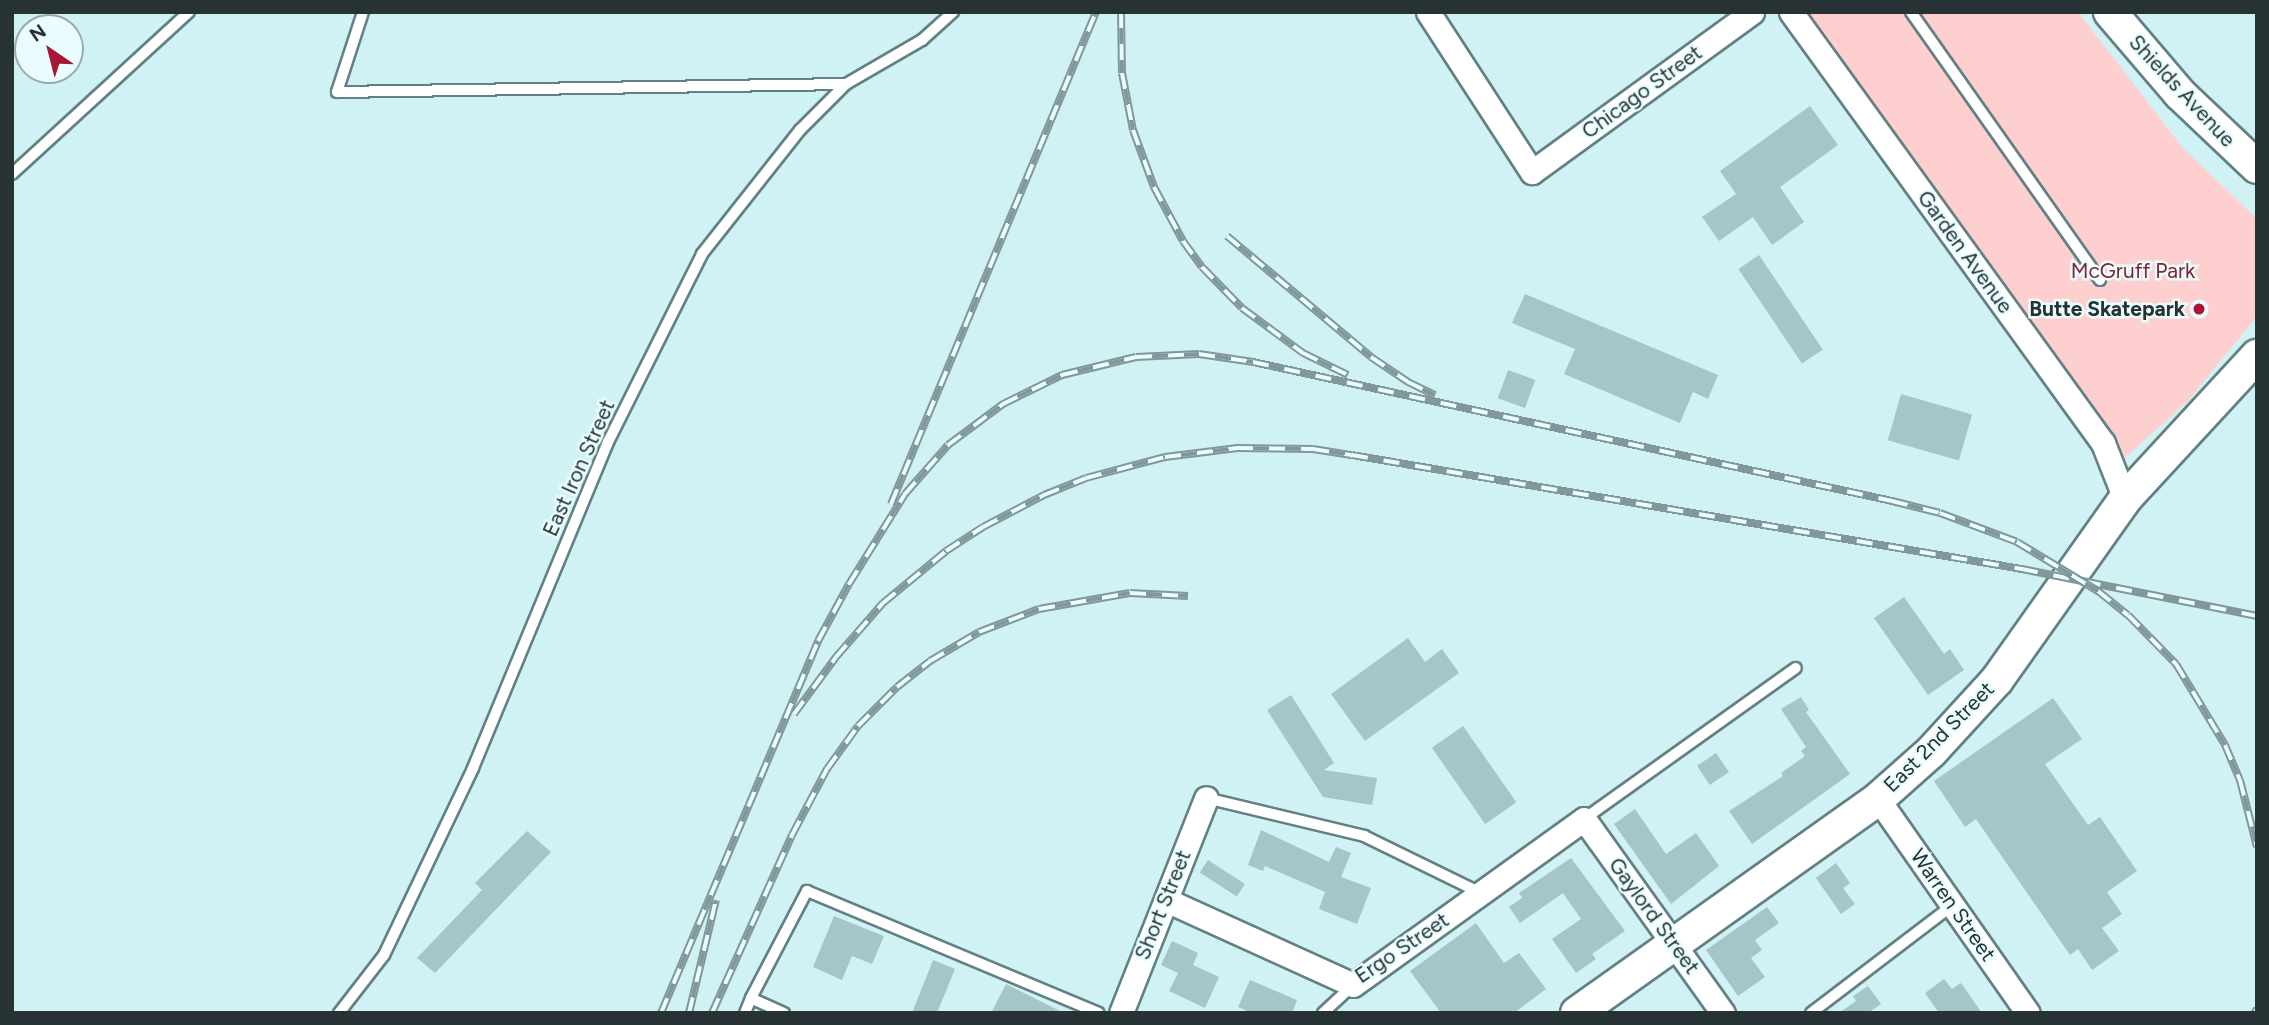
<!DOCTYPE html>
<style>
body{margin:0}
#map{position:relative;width:2269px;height:1025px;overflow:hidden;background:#d1f2f4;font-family:Figtree,sans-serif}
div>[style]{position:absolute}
.green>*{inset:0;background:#fecfcf}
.building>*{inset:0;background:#a5c5c7;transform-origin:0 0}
.roads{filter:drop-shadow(2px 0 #638184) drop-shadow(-2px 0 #638184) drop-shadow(0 2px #638184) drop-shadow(0 -2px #638184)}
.lane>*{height:10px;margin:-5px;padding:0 5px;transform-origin:5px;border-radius:5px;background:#fff}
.street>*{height:23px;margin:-11.5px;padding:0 11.5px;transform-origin:11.5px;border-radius:11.5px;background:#fff}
.secondary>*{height:32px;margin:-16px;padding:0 16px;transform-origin:16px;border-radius:16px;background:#fff}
.rail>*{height:8px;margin-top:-4px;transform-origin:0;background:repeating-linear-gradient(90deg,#e9fcfe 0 16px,#81989a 0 32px);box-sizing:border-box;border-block:2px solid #81989a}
.dots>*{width:19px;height:19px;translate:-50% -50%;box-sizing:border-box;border:4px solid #e9fcfe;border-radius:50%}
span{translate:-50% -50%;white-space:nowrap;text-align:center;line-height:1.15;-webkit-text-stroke:5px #e9fcfe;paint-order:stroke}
.street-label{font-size:21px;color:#263234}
.park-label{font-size:21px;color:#832330}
.poi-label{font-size:21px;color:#263234;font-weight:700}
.right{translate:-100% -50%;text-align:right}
.frame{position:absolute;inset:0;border:14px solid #263234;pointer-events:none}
.north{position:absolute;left:14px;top:14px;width:70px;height:70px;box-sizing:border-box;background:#e9fcfe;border:2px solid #9babad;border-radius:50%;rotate:325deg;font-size:19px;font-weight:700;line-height:28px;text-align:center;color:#263234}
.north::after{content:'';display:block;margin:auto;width:24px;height:32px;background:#ab1535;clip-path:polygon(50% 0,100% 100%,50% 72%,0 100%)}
</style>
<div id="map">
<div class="green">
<div style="clip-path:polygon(1793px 12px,2078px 12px,2183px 148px,2257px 219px,2257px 316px,2188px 401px,2118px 464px)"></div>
</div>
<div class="building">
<div style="clip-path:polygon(1810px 106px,1838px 145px,1780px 187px,1804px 222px,1772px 245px,1753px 217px,1719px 241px,1702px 217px,1736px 194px,1720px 171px)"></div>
<div style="left:1759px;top:255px;width:114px;height:25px;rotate:56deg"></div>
<div style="clip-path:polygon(1525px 294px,1718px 375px,1708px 399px,1693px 392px,1680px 423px,1564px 374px,1575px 349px,1512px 323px)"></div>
<div style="left:1508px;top:370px;width:29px;height:30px;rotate:20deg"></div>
<div style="left:1901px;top:394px;width:74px;height:48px;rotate:16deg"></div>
<div style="clip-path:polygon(1904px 597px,1944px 654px,1950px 649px,1964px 670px,1928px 695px,1874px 618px)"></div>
<div style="clip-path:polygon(1408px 638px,1425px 662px,1442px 649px,1459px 673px,1365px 741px,1331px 694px)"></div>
<div style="clip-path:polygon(1291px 695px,1334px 763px,1324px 770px,1377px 778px,1372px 805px,1323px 797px,1267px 710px)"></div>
<div style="clip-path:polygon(1801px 697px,1809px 710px,1806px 712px,1850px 774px,1752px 844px,1729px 811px,1783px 776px,1781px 773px,1805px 756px,1801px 751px,1806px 747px,1781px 709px)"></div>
<div style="clip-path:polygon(2053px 698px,2082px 739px,2045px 764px,2088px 825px,2100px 817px,2137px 871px,2107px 892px,2122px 914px,2102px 928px,2119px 951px,2092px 970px,2078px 949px,2070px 955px,1976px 819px,1965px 827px,1934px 781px)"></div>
<div style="left:1463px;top:726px;width:93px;height:38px;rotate:55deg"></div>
<div style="left:1716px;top:753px;width:23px;height:23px;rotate:56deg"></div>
<div style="clip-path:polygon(1635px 809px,1666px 854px,1696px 833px,1719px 866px,1671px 904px,1614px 824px)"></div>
<div style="clip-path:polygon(1261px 830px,1329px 862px,1336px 847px,1351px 853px,1341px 877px,1371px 888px,1357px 924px,1319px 909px,1325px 892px,1265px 866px,1263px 871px,1248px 865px)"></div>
<div style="clip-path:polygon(527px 831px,551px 852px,435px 973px,417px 958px,482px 890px,475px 883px)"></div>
<div style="clip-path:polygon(1571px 858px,1625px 931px,1592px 954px,1596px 959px,1576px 973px,1552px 939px,1581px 919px,1563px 893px,1520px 923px,1509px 907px,1522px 898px,1519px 893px)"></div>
<div style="left:1208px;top:860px;width:44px;height:15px;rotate:33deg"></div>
<div style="clip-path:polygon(1836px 863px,1850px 883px,1843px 888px,1855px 904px,1841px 914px,1816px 878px)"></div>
<div style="clip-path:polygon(1767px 907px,1779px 923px,1755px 940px,1762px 950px,1751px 958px,1765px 977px,1738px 996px,1706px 950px)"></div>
<div style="clip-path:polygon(834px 916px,884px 936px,872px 964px,852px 956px,842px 980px,813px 967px)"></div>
<div style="clip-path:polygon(1476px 923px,1504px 963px,1519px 953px,1546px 989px,1514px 1013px,1441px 1013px,1410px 971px)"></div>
<div style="clip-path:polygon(1172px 941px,1198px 953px,1193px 965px,1219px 977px,1205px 1008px,1169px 991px,1178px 973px,1161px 965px)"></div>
<div style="clip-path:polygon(933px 960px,955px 969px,937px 1013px,912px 1013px)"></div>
<div style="clip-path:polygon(1944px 979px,1952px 989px,1961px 983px,1982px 1013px,1939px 1013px,1925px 993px)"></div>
<div style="clip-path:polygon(1250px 980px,1297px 1000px,1292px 1013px,1252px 1013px,1238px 1007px)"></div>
<div style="clip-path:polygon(1006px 984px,1064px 1013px,991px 1013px)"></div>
<div style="clip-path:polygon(1868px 986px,1881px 1004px,1868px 1013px,1839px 1013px,1856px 1001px,1853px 996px)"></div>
</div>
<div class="roads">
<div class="lane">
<div style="left:363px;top:12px;width:84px;rotate:108deg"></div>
<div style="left:337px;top:92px;width:509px;rotate:-0.9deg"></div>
<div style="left:1911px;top:12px;width:328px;rotate:54.8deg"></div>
<div style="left:12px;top:174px;width:240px;rotate:-42.5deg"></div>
<div style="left:1206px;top:798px;width:163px;rotate:13.5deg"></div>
<div style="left:1364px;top:836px;width:130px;rotate:26deg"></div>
<div style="left:1584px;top:819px;width:260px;rotate:-35.5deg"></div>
<div style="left:339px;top:1013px;width:73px;rotate:-52.2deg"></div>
<div style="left:384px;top:955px;width:207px;rotate:-64.5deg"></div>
<div style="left:473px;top:768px;width:353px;rotate:-67.5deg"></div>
<div style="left:608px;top:442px;width:210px;rotate:-63.4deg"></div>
<div style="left:702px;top:254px;width:158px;rotate:-51.7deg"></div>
<div style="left:800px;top:130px;width:65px;rotate:-45deg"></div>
<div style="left:846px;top:84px;width:88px;rotate:-30.1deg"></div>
<div style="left:922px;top:40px;width:42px;rotate:-42.1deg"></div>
<div style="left:745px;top:1013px;width:16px;rotate:-68deg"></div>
<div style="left:784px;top:1013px;width:36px;rotate:-156deg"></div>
<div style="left:751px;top:998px;width:121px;rotate:-62.4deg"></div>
<div style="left:807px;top:891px;width:316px;rotate:22.7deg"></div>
<div style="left:1323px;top:1013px;width:41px;rotate:-43deg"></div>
<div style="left:1811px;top:1013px;width:180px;rotate:-37.3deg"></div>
</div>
<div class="street">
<div style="left:1428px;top:12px;width:191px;rotate:57deg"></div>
<div style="left:1532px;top:172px;width:272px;rotate:-36deg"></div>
<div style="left:1791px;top:12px;width:532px;rotate:54.1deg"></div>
<div style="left:2103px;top:443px;width:60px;rotate:68.6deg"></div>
<div style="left:1878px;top:799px;width:261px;rotate:55deg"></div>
<div style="left:1166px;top:900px;width:205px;rotate:24.4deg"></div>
<div style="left:1353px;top:985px;width:284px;rotate:-35.7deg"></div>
<div style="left:1584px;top:819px;width:239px;rotate:54.4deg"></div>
<div style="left:1121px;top:1013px;width:231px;rotate:-68.4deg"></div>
</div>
<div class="secondary">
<div style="left:2110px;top:12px;width:108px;rotate:49.5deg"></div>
<div style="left:2180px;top:94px;width:106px;rotate:43.5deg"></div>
<div style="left:1577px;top:1013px;width:369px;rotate:-35.4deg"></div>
<div style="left:1878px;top:799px;width:71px;rotate:-41.6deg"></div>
<div style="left:1931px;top:752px;width:98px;rotate:-47.5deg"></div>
<div style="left:1997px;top:680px;width:222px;rotate:-54.7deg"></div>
<div style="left:2125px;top:499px;width:195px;rotate:-47.3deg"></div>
</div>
</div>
<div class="rail">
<div style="left:1121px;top:12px;width:61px;rotate:89.1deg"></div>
<div style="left:1122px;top:73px;width:58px;rotate:79.1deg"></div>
<div style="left:1133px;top:130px;width:61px;rotate:69.8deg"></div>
<div style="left:1154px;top:187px;width:61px;rotate:61.8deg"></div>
<div style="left:1183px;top:241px;width:32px;rotate:54deg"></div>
<div style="left:1202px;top:267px;width:57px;rotate:45.7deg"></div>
<div style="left:1242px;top:308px;width:76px;rotate:36.4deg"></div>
<div style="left:1303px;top:353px;width:50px;rotate:26.1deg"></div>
<div style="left:1227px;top:236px;width:188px;rotate:40deg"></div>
<div style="left:1371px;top:357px;width:45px;rotate:34deg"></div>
<div style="left:1408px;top:382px;width:30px;rotate:26deg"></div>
<div style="left:891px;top:504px;width:533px;rotate:-67.38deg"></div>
<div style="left:794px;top:714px;width:71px;rotate:-53.6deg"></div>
<div style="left:836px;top:657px;width:72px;rotate:-49deg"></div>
<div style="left:883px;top:603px;width:82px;rotate:-39.5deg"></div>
<div style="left:946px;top:551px;width:44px;rotate:-33deg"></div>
<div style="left:983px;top:527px;width:69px;rotate:-27.7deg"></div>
<div style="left:1044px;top:495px;width:45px;rotate:-22deg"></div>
<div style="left:1086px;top:478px;width:82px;rotate:-14.9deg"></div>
<div style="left:1165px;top:457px;width:73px;rotate:-7.1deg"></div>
<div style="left:1237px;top:448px;width:76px;rotate:0.8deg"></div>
<div style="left:1313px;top:449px;width:39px;rotate:9deg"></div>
<div style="left:1352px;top:455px;width:680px;rotate:9.66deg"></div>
<div style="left:2022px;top:569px;width:240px;rotate:11.3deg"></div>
<div style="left:661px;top:1013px;width:404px;rotate:-67.1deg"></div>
<div style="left:818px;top:641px;width:65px;rotate:-61.5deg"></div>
<div style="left:849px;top:584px;width:106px;rotate:-58.1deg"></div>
<div style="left:905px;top:494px;width:65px;rotate:-48.7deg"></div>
<div style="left:948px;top:445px;width:69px;rotate:-36.7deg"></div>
<div style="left:1003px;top:404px;width:66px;rotate:-26.2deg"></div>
<div style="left:1062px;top:375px;width:76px;rotate:-13.7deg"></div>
<div style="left:1136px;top:357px;width:63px;rotate:-2.7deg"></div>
<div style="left:1199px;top:354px;width:55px;rotate:8.4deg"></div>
<div style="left:1253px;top:362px;width:654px;rotate:12.27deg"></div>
<div style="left:1892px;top:501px;width:49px;rotate:14deg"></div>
<div style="left:1940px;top:513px;width:82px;rotate:20.6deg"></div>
<div style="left:2017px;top:542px;width:95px;rotate:31.2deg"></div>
<div style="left:2098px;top:591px;width:38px;rotate:39deg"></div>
<div style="left:2128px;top:615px;width:69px;rotate:45.6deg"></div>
<div style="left:2176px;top:664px;width:95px;rotate:58.8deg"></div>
<div style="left:2225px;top:745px;width:38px;rotate:67deg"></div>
<div style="left:2240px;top:780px;width:69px;rotate:75.8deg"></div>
<div style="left:689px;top:1013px;width:116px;rotate:-76.6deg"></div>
<div style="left:712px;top:1013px;width:195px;rotate:-65.8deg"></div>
<div style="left:792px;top:835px;width:75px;rotate:-62.1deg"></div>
<div style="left:827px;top:769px;width:53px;rotate:-54.2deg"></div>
<div style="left:858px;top:726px;width:55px;rotate:-45deg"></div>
<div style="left:897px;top:687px;width:42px;rotate:-38.2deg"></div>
<div style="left:930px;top:661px;width:57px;rotate:-30.6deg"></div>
<div style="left:979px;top:632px;width:64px;rotate:-21deg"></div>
<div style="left:1039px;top:609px;width:92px;rotate:-10deg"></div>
<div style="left:1130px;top:593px;width:58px;rotate:3deg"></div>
<div style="left:2255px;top:1013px;width:5px;rotate:-68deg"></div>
</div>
<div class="dots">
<div style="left:2199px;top:309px;background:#ab1535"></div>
</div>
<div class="street-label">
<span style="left:2182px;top:91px;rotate:47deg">Shields Avenue</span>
<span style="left:1642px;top:92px;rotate:-36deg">Chicago Street</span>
<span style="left:1965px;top:252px;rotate:54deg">Garden Avenue</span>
<span style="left:579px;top:468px;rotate:-66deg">East Iron Street</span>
<span style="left:1939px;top:737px;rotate:-45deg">East 2nd Street</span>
<span style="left:1163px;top:905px;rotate:-68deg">Short Street</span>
<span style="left:1953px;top:905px;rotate:55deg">Warren Street</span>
<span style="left:1654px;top:916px;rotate:54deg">Gaylord Street</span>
<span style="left:1402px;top:948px;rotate:-34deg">Ergo Street</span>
</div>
<div class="park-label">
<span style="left:2133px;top:271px">McGruff Park</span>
</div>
<div class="poi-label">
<span class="right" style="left:2185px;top:309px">Butte Skatepark</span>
</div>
<div class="frame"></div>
<div class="north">N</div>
</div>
